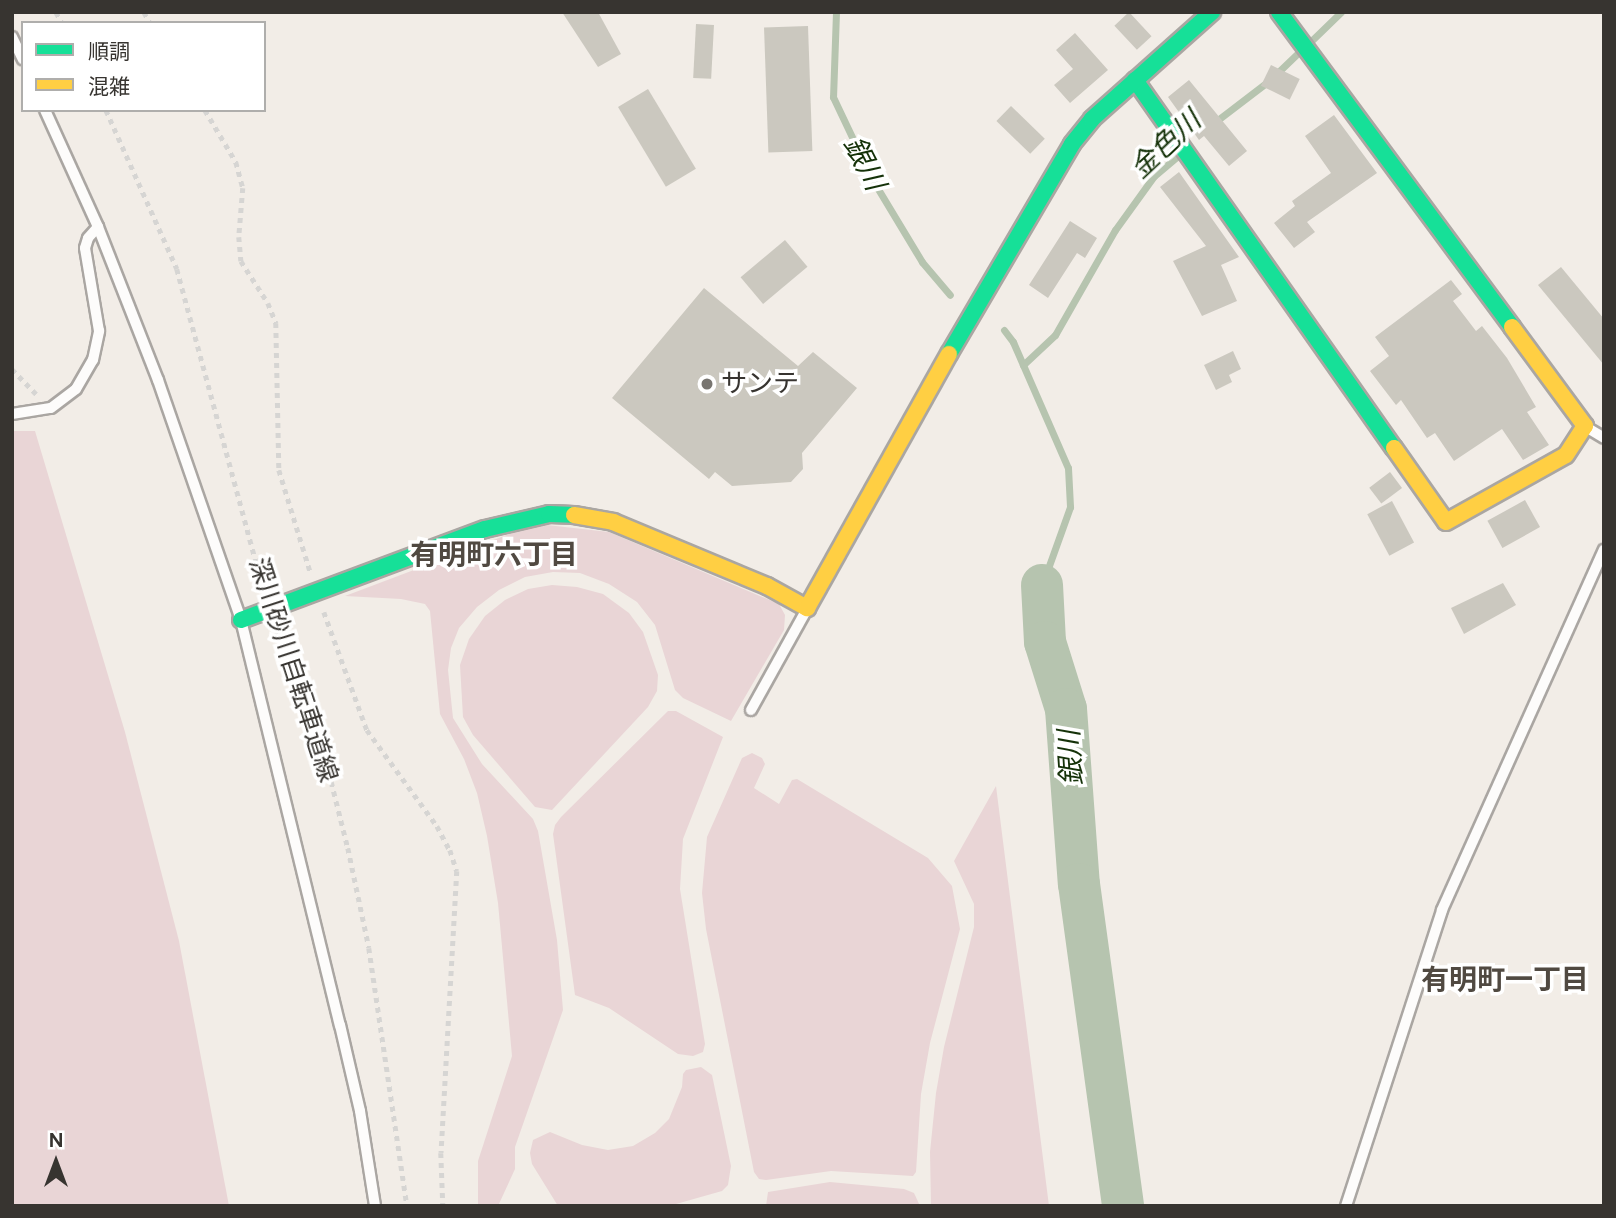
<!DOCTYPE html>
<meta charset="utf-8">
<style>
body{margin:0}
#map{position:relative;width:1616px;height:1218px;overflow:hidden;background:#f2ede7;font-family:Figtree,"Noto Sans JP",sans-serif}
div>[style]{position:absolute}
.green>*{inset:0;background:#e9d5d6}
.stream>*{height:7px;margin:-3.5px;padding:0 3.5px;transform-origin:3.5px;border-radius:3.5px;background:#b6c4af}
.river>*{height:42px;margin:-21px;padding:0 21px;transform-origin:21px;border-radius:21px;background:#b6c4af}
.building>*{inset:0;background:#cbc8bf;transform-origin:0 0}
.path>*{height:4.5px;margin-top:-2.25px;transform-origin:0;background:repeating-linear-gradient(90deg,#d6d5d3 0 5px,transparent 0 10px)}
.roads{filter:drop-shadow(2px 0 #aaa6a2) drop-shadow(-2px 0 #aaa6a2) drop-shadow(0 2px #aaa6a2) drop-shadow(0 -2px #aaa6a2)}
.lane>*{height:10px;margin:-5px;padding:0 5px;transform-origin:5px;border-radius:5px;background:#fdfcfb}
.fast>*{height:16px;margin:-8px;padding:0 8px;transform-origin:8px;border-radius:8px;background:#16e098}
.slow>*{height:16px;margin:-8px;padding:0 8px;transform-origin:8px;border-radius:8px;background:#ffcf43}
.dots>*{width:19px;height:19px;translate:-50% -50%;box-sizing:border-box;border:4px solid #fff;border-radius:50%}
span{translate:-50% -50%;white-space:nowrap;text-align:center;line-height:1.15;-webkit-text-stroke:7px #fff;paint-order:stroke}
.poi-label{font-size:26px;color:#373430}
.left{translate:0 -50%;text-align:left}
.street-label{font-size:26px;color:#373430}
.water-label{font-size:28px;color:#153209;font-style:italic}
.neighbourhood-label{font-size:28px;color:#504941;font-weight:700}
.frame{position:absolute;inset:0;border:14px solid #373430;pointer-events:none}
.legend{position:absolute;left:21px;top:21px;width:245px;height:91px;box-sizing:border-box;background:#fff;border:2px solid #afaeac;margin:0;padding:9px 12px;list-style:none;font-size:21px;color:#373430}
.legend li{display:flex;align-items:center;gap:14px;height:35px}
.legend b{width:35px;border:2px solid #afaeac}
.north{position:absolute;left:21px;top:1127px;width:70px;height:70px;-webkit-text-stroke:5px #fff;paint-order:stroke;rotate:0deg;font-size:19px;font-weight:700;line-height:28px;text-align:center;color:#373430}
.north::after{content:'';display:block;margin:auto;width:24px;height:32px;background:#373430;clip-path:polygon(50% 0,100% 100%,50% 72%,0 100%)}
</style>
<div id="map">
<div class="green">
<div style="clip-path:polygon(12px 431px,35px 431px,125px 732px,179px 941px,229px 1206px,12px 1206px)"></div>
<div style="clip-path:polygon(547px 525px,609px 532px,779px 604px,785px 615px,784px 630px,731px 721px,683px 698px,675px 690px,655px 625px,637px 602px,609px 584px,580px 573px,553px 572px,525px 577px,499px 590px,477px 607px,459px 628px,451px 648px,448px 670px,453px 718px,482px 764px,533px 819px,538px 831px,557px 940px,563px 1010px,515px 1147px,515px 1169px,498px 1206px,478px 1206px,478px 1161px,512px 1056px,498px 903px,487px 836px,477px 793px,464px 759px,440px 714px,430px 611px,425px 604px,401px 599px,345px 596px,520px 530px)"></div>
<div style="clip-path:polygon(552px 585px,577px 587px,603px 594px,629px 613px,643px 632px,658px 675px,657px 691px,648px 707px,552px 810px,535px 807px,473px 735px,463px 717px,460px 665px,469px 639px,485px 616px,505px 600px,528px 589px)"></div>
<div style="clip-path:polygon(668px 711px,676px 711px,723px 737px,683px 839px,680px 889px,705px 1044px,703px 1052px,693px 1056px,678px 1054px,609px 1008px,575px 995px,553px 834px,555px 825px,561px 817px)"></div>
<div style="clip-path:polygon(752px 753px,762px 758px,765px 764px,754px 788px,779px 804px,792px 780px,797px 779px,928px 858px,952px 886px,960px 929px,930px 1043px,921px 1094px,916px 1172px,913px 1176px,831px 1171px,766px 1180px,759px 1179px,754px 1172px,706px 929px,702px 893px,707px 837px,742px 758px)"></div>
<div style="clip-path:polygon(996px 786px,1049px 1206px,931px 1206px,930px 1152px,936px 1093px,944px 1047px,974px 927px,974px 904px,954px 861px)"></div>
<div style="clip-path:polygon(701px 1067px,712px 1075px,731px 1166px,728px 1185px,722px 1191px,669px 1206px,558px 1206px,532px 1164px,530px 1153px,533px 1140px,550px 1132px,582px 1145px,608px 1150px,633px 1146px,655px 1133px,669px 1119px,682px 1087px,683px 1074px,686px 1070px)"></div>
<div style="clip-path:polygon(830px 1182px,904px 1189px,914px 1193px,920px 1206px,766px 1206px,768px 1192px)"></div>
</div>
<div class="stream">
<div style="left:836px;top:12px;width:85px;rotate:92deg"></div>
<div style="left:833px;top:97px;width:91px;rotate:64.6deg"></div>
<div style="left:872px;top:179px;width:97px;rotate:58.9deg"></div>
<div style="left:922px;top:262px;width:43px;rotate:49.7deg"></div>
<div style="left:1308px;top:44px;width:46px;rotate:-44.1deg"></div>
<div style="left:1215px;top:122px;width:69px;rotate:-37.4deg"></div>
<div style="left:1270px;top:80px;width:40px;rotate:-44deg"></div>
<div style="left:1004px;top:330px;width:15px;rotate:53deg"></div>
<div style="left:1013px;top:342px;width:137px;rotate:66.4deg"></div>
<div style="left:1068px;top:468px;width:39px;rotate:87deg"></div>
<div style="left:1070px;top:507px;width:83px;rotate:109.7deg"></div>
<div style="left:1023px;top:365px;width:44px;rotate:-43.2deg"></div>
<div style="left:1055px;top:335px;width:121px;rotate:-60.3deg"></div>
<div style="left:1115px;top:230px;width:67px;rotate:-54.2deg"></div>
<div style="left:1154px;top:176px;width:34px;rotate:-40deg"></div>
</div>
<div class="river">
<div style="left:1042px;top:585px;width:57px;rotate:87deg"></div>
<div style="left:1045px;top:642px;width:70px;rotate:72.6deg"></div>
<div style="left:1066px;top:709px;width:175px;rotate:85.8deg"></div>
<div style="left:1079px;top:884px;width:325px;rotate:82.2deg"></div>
</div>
<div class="building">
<div style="clip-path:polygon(562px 12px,598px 12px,621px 54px,598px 67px)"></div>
<div style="left:1129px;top:12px;width:33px;height:20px;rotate:47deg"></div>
<div style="left:696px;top:24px;width:18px;height:54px;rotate:3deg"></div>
<div style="left:808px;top:26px;width:125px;height:44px;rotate:88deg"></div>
<div style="clip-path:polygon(1075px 33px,1108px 70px,1070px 103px,1054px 85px,1073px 69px,1056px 50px)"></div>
<div style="left:1271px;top:65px;width:32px;height:23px;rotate:26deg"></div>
<div style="clip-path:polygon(1189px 80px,1247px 151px,1229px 166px,1204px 136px,1199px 140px,1168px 97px)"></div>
<div style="left:648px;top:89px;width:93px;height:35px;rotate:59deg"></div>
<div style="left:1011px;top:106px;width:47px;height:21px;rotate:44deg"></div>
<div style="clip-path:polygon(1334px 115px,1377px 173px,1307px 222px,1315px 232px,1294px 248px,1274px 223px,1295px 206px,1292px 201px,1331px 173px,1305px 136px)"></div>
<div style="clip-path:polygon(1179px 172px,1239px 257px,1221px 265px,1237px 301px,1202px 316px,1173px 261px,1206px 246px,1160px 187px)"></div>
<div style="clip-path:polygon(1070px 221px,1097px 238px,1085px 258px,1077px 253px,1048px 298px,1029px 285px)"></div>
<div style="left:785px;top:240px;width:35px;height:58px;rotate:50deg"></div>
<div style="clip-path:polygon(1561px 267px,1604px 319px,1604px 365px,1538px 285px)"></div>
<div style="clip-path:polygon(1451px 280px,1462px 294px,1453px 301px,1476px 331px,1482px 326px,1507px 358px,1536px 407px,1527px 412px,1549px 445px,1523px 460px,1502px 429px,1454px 461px,1435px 433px,1427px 438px,1401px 400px,1396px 405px,1370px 371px,1389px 356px,1375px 337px)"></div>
<div style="clip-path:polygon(704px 288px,798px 366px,813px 352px,857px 388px,802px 453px,803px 469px,791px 482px,732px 486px,715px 472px,709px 479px,612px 398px)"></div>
<div style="clip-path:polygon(1233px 351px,1241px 369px,1229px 375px,1232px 382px,1216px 390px,1204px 365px)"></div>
<div style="left:1390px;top:472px;width:20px;height:26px;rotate:53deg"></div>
<div style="left:1525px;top:500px;width:31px;height:43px;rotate:61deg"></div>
<div style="left:1392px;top:501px;width:47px;height:28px;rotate:62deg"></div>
<div style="clip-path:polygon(1503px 583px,1516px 605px,1464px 634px,1451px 608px)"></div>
</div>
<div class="path">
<div style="left:56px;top:12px;width:13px;rotate:61deg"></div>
<div style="left:144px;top:12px;width:13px;rotate:61deg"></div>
<div style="left:106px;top:110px;width:174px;rotate:65.9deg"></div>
<div style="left:177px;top:269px;width:329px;rotate:74.9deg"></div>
<div style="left:205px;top:110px;width:61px;rotate:59.2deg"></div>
<div style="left:236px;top:162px;width:27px;rotate:75deg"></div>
<div style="left:243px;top:188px;width:49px;rotate:94.7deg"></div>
<div style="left:239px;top:237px;width:24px;rotate:85deg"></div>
<div style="left:241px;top:261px;width:50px;rotate:57.3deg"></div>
<div style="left:268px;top:303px;width:22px;rotate:68deg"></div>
<div style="left:276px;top:323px;width:147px;rotate:88.8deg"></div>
<div style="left:279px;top:470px;width:106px;rotate:72.9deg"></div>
<div style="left:12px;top:369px;width:35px;rotate:46deg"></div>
<div style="left:324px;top:612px;width:126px;rotate:70deg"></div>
<div style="left:367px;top:730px;width:119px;rotate:53.9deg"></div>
<div style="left:437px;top:826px;width:27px;rotate:62deg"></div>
<div style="left:450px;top:850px;width:22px;rotate:72deg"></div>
<div style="left:457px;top:871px;width:282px;rotate:93.2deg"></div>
<div style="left:441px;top:1153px;width:53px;rotate:87.8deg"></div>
<div style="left:277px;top:632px;width:149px;rotate:69.6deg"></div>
<div style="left:329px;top:772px;width:78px;rotate:76deg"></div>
<div style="left:348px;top:848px;width:102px;rotate:78.1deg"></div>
<div style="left:369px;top:948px;width:261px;rotate:81.6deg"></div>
</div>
<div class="roads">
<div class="lane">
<div style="left:12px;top:37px;width:25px;rotate:64deg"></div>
<div style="left:45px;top:110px;width:128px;rotate:65.6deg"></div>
<div style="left:98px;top:227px;width:164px;rotate:68.6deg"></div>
<div style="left:158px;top:380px;width:254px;rotate:70.9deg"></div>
<div style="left:241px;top:620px;width:417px;rotate:76.3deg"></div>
<div style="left:340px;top:1025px;width:88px;rotate:76.9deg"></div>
<div style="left:360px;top:1111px;width:96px;rotate:81deg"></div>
<div style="left:12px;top:414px;width:39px;rotate:-9deg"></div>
<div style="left:51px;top:408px;width:31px;rotate:-37deg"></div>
<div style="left:76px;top:389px;width:34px;rotate:-60deg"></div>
<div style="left:93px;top:360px;width:30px;rotate:-78deg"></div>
<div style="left:99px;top:331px;width:84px;rotate:-99.6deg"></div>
<div style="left:85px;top:248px;width:10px;rotate:-73deg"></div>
<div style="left:88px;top:238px;width:15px;rotate:-48deg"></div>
<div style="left:1586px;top:427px;width:21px;rotate:31deg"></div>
<div style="left:751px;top:710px;width:115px;rotate:-61deg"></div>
<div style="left:1346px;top:1206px;width:311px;rotate:-72deg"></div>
<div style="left:1442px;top:910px;width:395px;rotate:-65.8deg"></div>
</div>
<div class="fast">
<div style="left:1279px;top:12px;width:392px;rotate:53.5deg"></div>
<div style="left:1135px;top:80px;width:450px;rotate:54.9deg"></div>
<div style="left:949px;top:354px;width:243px;rotate:-59.6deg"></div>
<div style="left:1072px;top:144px;width:32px;rotate:-51deg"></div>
<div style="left:1092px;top:119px;width:161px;rotate:-41.7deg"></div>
<div style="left:241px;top:620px;width:260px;rotate:-20.5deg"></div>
<div style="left:485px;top:529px;width:66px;rotate:-13.2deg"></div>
<div style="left:549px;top:514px;width:25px;rotate:2deg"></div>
</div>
<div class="slow">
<div style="left:1394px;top:448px;width:90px;rotate:54.9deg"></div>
<div style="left:1446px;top:522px;width:137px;rotate:-29.2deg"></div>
<div style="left:1566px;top:455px;width:35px;rotate:-57deg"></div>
<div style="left:1585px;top:426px;width:123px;rotate:-126.4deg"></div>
<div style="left:574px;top:515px;width:40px;rotate:10deg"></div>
<div style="left:613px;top:522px;width:167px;rotate:22.6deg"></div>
<div style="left:767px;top:586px;width:46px;rotate:28.8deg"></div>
<div style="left:807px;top:608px;width:291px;rotate:-60.8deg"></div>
</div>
</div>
<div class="dots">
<div style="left:707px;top:384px;background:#787570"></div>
</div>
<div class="poi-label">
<span class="left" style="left:721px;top:384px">サンテ</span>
</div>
<div class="street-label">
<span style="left:293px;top:670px;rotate:72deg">深川砂川自転車道線</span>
</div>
<div class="water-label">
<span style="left:1165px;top:144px;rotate:-43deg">金色川</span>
<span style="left:865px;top:163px;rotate:63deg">銀川</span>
<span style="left:1070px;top:758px;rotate:-94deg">銀川</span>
</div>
<div class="neighbourhood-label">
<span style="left:494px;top:554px">有明町六丁目</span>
<span style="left:1505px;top:979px">有明町一丁目</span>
</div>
<div class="frame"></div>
<ul class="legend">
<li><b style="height:9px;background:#16e098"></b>順調</li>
<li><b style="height:9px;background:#ffcf43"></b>混雑</li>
</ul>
<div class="north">N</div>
</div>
